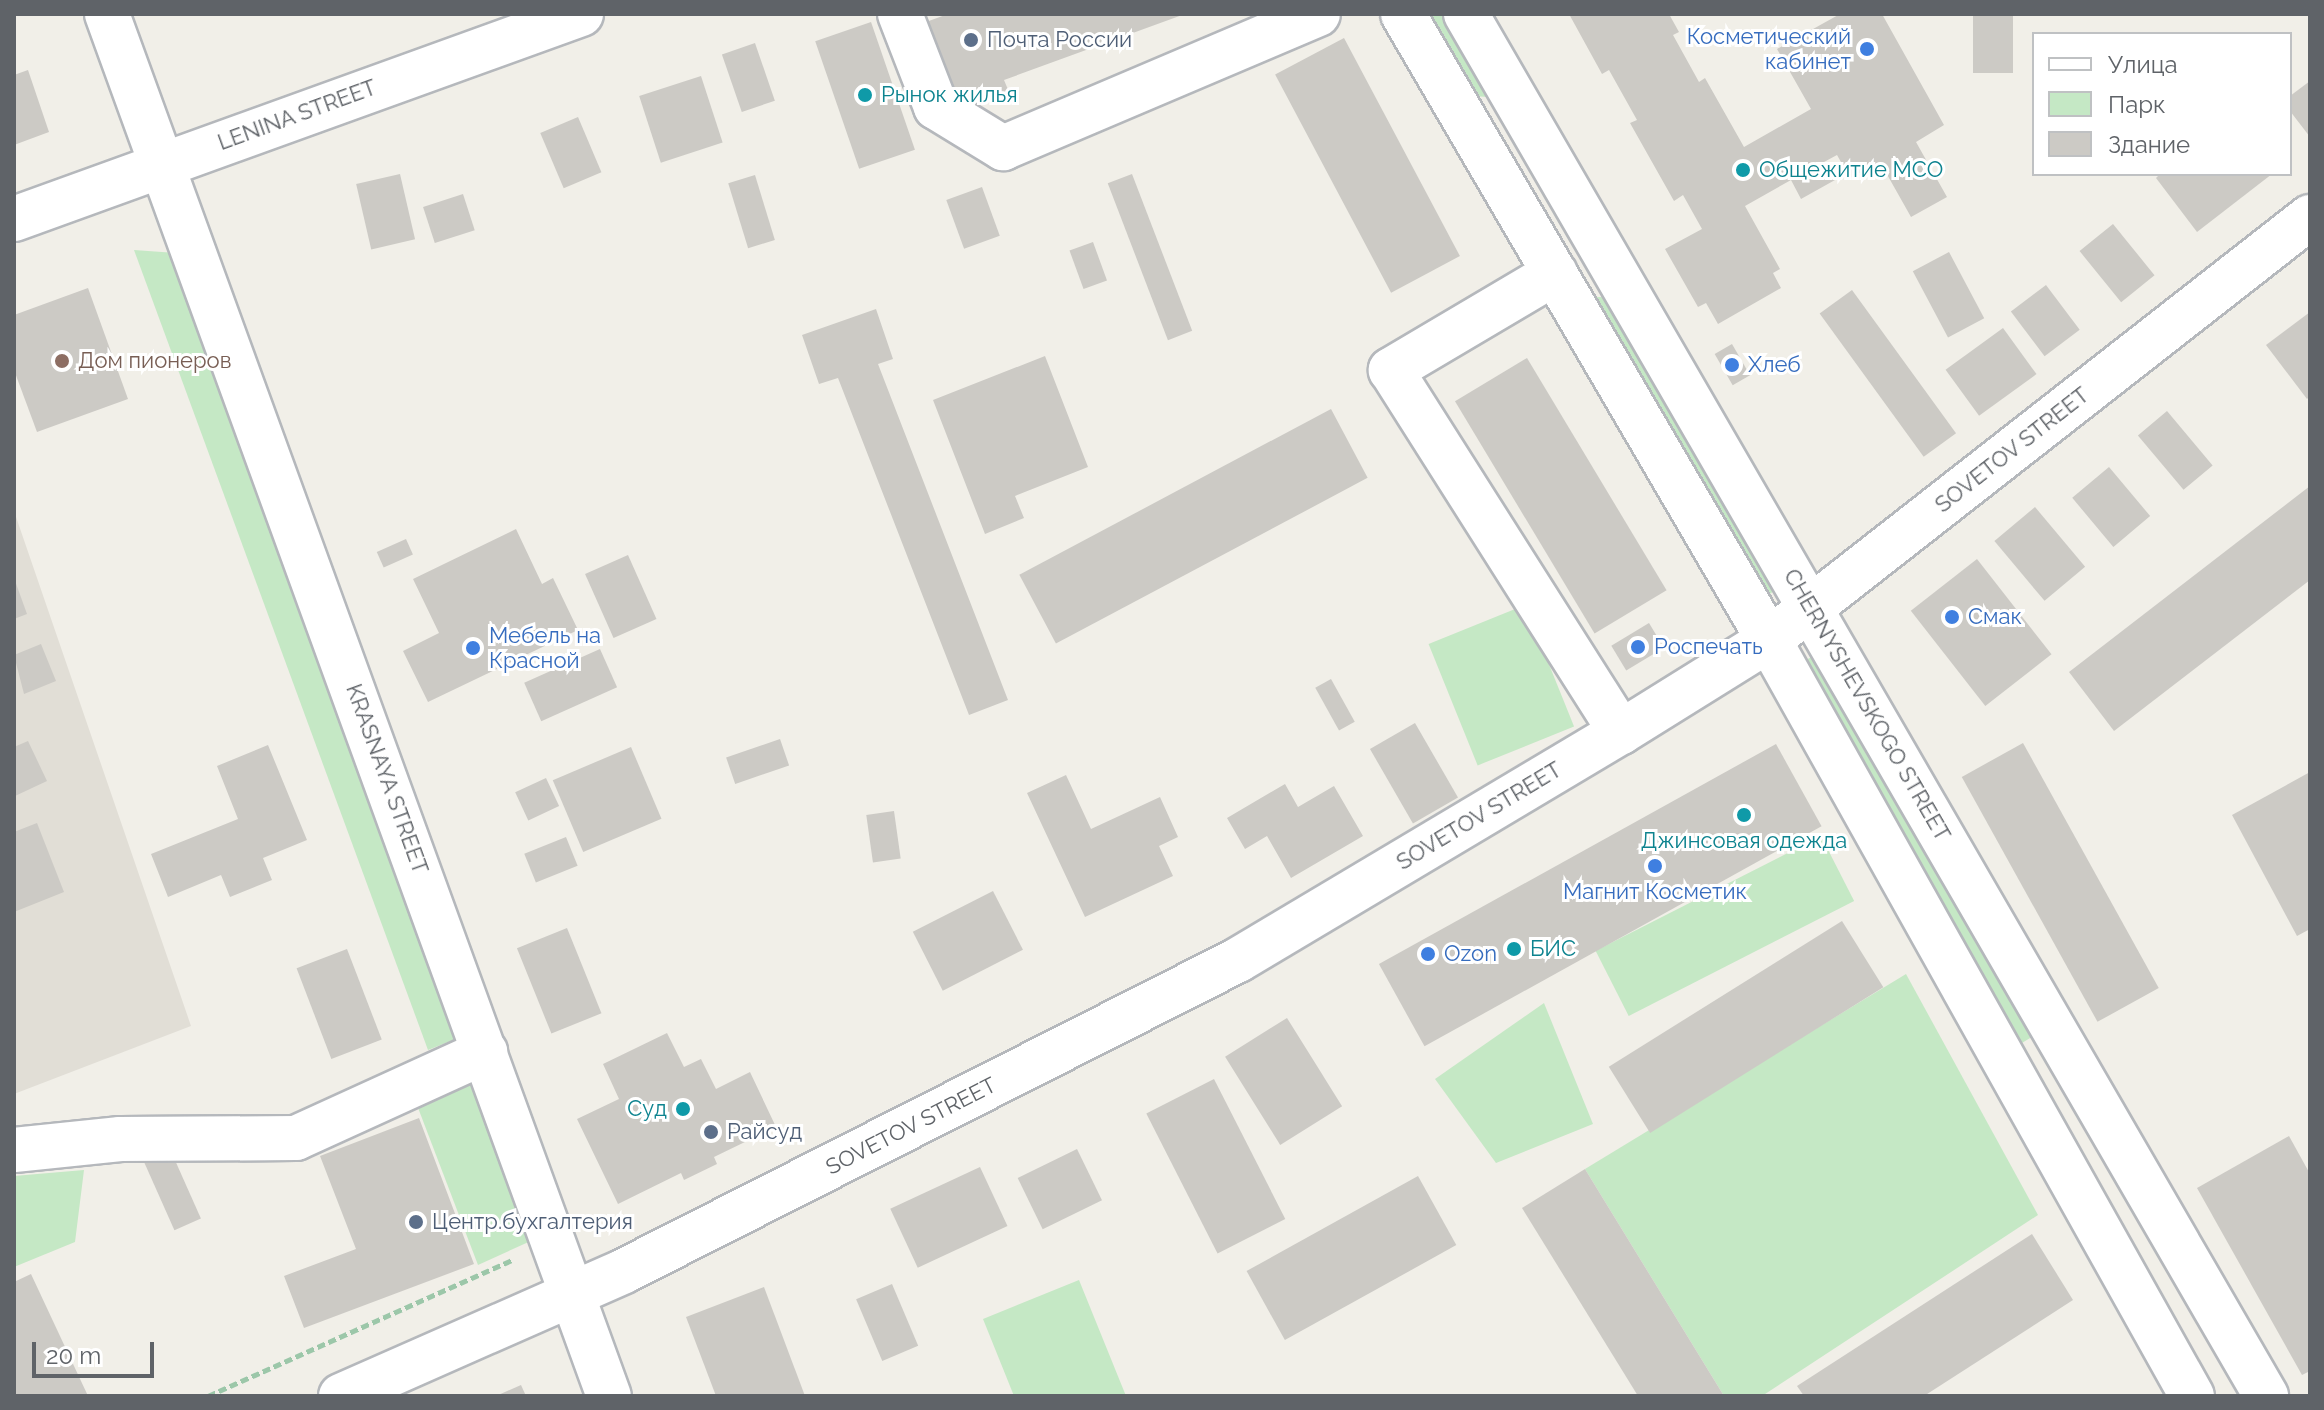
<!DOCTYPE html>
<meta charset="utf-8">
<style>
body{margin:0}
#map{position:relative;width:2324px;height:1410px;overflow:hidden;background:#f1efe8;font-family:Raleway,sans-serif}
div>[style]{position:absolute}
.education>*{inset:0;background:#e1ded6}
.green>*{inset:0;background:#c5e8c5;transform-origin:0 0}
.building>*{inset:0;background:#cccac5;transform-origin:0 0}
.path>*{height:5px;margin-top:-2.5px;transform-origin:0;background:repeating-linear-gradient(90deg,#9cc7a9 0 8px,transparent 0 12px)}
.roads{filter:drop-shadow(2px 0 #b5b8bc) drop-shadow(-2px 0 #b5b8bc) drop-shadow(0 2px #b5b8bc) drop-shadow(0 -2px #b5b8bc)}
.minor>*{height:44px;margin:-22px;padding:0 22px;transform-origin:22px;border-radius:22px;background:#fff}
.dots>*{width:22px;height:22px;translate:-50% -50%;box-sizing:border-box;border:4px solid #fff;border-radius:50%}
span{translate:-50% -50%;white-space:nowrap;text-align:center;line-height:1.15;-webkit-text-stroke:6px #fff;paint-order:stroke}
.shop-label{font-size:22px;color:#366cbe}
.right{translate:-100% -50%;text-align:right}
.left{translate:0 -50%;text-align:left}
.service-label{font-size:22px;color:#4e5e75}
.culture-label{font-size:22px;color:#0d838f}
.street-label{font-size:22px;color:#5f6368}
.education-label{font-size:22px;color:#785e54}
.frame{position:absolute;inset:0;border:16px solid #5f6368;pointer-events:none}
.legend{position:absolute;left:2032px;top:32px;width:260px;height:144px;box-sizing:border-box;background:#fff;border:2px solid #bfc1c3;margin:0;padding:10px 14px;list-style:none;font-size:24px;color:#5f6368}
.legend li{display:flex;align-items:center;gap:16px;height:40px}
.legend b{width:40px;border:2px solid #bfc1c3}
.scale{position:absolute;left:32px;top:1342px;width:122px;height:36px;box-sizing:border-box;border:4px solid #5f6368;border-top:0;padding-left:10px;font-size:24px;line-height:28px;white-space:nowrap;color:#5f6368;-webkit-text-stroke:6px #fff;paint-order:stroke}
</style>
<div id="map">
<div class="education">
<div style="clip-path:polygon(14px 511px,191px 1026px,14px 1094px)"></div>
</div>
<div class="green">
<div style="clip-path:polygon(1416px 14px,1452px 14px,1500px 98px,1462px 95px)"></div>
<div style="clip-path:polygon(134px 250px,176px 253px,458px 1038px,428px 1050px)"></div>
<div style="clip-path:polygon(1575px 296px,1622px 298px,1784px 584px,1757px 603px)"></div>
<div style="left:1525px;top:605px;width:131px;height:104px;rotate:68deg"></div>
<div style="clip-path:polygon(1824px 650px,2042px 1031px,2010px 1050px,1797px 665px)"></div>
<div style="left:1821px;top:836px;width:73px;height:253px;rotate:63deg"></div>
<div style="clip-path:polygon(1906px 974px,2038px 1215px,1762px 1396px,1724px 1396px,1585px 1169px)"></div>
<div style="clip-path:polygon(1544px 1003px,1593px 1124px,1496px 1163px,1435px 1079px)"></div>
<div style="clip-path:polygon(476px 1066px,533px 1240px,478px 1265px,412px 1092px)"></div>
<div style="clip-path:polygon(84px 1170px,75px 1242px,14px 1267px,14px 1176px)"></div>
<div style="clip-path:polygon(1079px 1280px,1126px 1396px,1014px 1396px,983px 1319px)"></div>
</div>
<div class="building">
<div style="clip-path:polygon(948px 14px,1185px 14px,1004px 80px,1009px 92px,985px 100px,981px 88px,953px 98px,926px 22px)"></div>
<div style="clip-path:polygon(1569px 14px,1669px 14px,1679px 32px,1673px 35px,1699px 82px,1705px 78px,1744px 147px,1811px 109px,1777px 49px,1840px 14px,1882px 14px,1944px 125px,1916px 142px,1947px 197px,1911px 217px,1880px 162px,1850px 178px,1837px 155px,1824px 162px,1835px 180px,1801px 199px,1791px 180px,1745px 206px,1780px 269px,1773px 273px,1781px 288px,1718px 324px,1706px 303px,1698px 307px,1665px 249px,1702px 229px,1683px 195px,1674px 201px,1630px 123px,1637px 120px,1609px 70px,1602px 74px)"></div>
<div style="left:1973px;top:14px;width:40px;height:59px"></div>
<div style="left:871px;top:22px;width:135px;height:59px;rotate:71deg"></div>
<div style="left:1344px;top:38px;width:247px;height:78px;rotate:62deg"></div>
<div style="left:755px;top:43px;width:61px;height:35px;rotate:71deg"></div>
<div style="clip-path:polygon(28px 70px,49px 132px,14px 145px,14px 75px)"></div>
<div style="left:701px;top:76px;width:70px;height:65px;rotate:72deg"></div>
<div style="clip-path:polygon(2310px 81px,2310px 137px,2290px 111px,2290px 96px)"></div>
<div style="left:578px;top:117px;width:60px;height:41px;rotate:67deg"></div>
<div style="left:400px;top:174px;width:67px;height:45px;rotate:77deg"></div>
<div style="left:1132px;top:174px;width:168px;height:26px;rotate:69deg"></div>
<div style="clip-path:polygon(2160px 174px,2272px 174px,2197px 232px,2156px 178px)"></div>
<div style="left:755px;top:175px;width:68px;height:28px;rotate:73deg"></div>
<div style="left:982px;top:187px;width:52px;height:38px;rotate:70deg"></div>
<div style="left:463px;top:194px;width:38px;height:42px;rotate:72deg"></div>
<div style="left:2113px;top:224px;width:66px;height:43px;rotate:51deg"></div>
<div style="left:1093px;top:242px;width:41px;height:25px;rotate:70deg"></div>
<div style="left:1949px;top:252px;width:75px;height:41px;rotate:62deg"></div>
<div style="left:2046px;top:285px;width:56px;height:44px;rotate:53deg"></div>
<div style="clip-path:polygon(88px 288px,128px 399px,37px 432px,14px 370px,14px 315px)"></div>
<div style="left:1852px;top:290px;width:177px;height:40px;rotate:54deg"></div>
<div style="clip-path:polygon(876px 309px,893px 359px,878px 364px,1008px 700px,969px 715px,838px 378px,819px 384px,802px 335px)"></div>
<div style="clip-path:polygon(2310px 312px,2310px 396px,2307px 399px,2266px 345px)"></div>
<div style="left:2003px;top:328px;width:57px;height:71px;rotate:54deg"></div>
<div style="left:1732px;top:344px;width:36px;height:20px;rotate:60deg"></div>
<div style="clip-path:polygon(1045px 356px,1088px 467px,1015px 496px,1024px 518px,985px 534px,933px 400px)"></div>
<div style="left:1527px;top:358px;width:271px;height:84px;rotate:59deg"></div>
<div style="left:1331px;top:409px;width:78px;height:353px;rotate:62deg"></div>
<div style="left:2167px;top:411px;width:71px;height:38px;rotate:50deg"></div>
<div style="left:2109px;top:467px;width:64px;height:48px;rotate:50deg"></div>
<div style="clip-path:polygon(2310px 486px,2310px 580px,2114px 731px,2069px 672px)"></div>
<div style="left:2035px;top:507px;width:78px;height:53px;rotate:50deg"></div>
<div style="clip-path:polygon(516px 529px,542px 584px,553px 578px,578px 630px,428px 702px,403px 651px,439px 633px,413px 579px)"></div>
<div style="left:406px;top:539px;width:17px;height:32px;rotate:66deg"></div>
<div style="left:628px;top:555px;width:70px;height:47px;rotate:66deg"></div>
<div style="left:1977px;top:559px;width:121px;height:84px;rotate:52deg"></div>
<div style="clip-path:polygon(14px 578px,27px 614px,14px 619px)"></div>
<div style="left:1649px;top:623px;width:29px;height:44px;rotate:59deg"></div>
<div style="clip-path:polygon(41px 644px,56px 681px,24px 694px,14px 655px)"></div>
<div style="left:600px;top:649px;width:42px;height:83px;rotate:66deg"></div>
<div style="left:1331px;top:679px;width:49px;height:18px;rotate:61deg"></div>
<div style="left:1415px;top:723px;width:86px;height:52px;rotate:60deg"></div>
<div style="left:780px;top:739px;width:28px;height:57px;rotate:71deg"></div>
<div style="clip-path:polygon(28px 741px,47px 781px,15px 796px,14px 747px)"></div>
<div style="left:2023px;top:743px;width:280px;height:70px;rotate:61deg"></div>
<div style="left:1776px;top:744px;width:94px;height:454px;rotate:61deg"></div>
<div style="clip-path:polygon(268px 745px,307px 840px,263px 858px,272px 880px,230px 897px,221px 875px,168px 897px,151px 854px,238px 819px,217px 766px)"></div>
<div style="left:631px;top:747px;width:78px;height:85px;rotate:67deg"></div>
<div style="clip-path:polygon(2310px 772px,2310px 929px,2297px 936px,2232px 815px)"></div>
<div style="clip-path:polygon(1066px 775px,1091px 829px,1160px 797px,1178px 837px,1159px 846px,1173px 876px,1085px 917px,1027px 793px)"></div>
<div style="left:546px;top:778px;width:31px;height:34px;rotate:65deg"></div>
<div style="clip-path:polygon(1285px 784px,1298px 807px,1334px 786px,1363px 836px,1291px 878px,1267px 836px,1245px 849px,1227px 818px)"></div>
<div style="left:894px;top:811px;width:48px;height:28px;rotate:82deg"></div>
<div style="clip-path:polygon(37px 823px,64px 892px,14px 912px,14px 832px)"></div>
<div style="left:566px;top:837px;width:31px;height:45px;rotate:68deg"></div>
<div style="left:993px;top:891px;width:66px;height:90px;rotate:63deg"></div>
<div style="left:1842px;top:921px;width:78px;height:275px;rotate:58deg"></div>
<div style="left:567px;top:928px;width:92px;height:54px;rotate:68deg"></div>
<div style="left:347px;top:949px;width:97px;height:54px;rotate:69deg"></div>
<div style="left:1287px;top:1018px;width:104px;height:73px;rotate:58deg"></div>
<div style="clip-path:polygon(667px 1033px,684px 1067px,701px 1059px,716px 1089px,750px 1072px,776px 1127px,714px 1157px,717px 1164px,684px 1180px,681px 1173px,618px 1204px,577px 1119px,619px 1099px,603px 1064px)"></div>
<div style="left:1214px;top:1079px;width:157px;height:76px;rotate:63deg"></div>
<div style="clip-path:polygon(419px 1118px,474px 1264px,304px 1328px,284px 1276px,356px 1249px,320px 1156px)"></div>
<div style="clip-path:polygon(2289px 1136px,2310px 1174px,2310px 1371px,2302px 1375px,2197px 1188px)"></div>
<div style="left:170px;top:1149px;width:76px;height:29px;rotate:66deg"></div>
<div style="left:1077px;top:1149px;width:57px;height:66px;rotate:64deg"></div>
<div style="left:980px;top:1167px;width:65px;height:99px;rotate:65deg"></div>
<div style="clip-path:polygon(1585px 1169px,1724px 1396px,1638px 1396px,1522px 1208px)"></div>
<div style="left:1418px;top:1176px;width:79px;height:196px;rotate:61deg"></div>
<div style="clip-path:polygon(2032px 1234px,2073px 1300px,1924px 1396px,1804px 1396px,1797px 1386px)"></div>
<div style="clip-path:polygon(31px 1274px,88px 1396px,14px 1396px,14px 1282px)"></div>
<div style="left:892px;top:1284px;width:67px;height:39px;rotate:67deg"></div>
<div style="clip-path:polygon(764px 1287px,805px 1396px,716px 1396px,686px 1317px)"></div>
<div style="clip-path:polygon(521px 1385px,526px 1396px,496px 1396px)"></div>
</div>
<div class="path">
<div style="left:208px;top:1396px;width:335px;rotate:-24.1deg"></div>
</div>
<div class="roads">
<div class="minor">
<div style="left:107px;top:14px;width:1470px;rotate:70.04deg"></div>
<div style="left:900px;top:14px;width:100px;rotate:68.8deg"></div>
<div style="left:936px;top:107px;width:79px;rotate:31.5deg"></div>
<div style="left:1003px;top:148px;width:342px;rotate:-23deg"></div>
<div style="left:1403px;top:14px;width:725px;rotate:59.69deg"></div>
<div style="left:1769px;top:640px;width:866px;rotate:60.77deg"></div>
<div style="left:1466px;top:14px;width:1597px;rotate:59.93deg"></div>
<div style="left:14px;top:219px;width:603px;rotate:-19.88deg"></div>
<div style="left:1555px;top:273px;width:191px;rotate:149.4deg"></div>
<div style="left:1391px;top:370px;width:429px;rotate:57.6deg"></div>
<div style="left:14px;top:1150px;width:107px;rotate:-5.9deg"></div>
<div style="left:120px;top:1139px;width:176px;rotate:-0.3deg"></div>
<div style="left:296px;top:1138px;width:208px;rotate:-24.5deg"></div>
<div style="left:341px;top:1396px;width:309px;rotate:-23.8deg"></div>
<div style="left:624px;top:1271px;width:688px;rotate:-26.86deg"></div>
<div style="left:1238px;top:960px;width:446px;rotate:-30.8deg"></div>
<div style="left:1621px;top:732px;width:174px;rotate:-31.9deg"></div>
<div style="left:1769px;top:640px;width:687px;rotate:-38.02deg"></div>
</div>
</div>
<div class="dots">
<div style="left:971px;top:40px;background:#5c6f8a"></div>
<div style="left:1867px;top:49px;background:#3f7fe0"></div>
<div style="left:865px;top:95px;background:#0f9aa8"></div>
<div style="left:1743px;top:170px;background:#0f9aa8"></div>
<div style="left:62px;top:361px;background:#8d6e63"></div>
<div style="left:1732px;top:365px;background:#3f7fe0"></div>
<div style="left:1952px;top:617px;background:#3f7fe0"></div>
<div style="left:1638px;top:647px;background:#3f7fe0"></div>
<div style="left:473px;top:648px;background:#3f7fe0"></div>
<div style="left:1744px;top:815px;background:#0f9aa8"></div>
<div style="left:1655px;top:866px;background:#3f7fe0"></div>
<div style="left:1514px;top:949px;background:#0f9aa8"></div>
<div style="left:1428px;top:954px;background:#3f7fe0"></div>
<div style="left:683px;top:1109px;background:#0f9aa8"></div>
<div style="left:711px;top:1132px;background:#5c6f8a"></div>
<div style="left:416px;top:1222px;background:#5c6f8a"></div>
</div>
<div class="shop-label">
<span class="right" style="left:1851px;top:49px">Косметический<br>кабинет</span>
<span class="left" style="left:1748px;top:365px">Хлеб</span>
<span class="left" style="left:1968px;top:617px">Смак</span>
<span class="left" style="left:489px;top:648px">Мебель на<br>Красной</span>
<span class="left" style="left:1654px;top:647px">Роспечать</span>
<span style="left:1655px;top:892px">Магнит Косметик</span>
<span class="left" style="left:1444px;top:954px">Ozon</span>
</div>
<div class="service-label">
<span class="left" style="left:987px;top:40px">Почта России</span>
<span class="left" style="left:727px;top:1132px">Райсуд</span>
<span class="left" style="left:432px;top:1222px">Центр.бухгалтерия</span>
</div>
<div class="culture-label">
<span class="left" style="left:881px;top:95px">Рынок жилья</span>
<span class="left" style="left:1759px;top:170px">Общежитие МСО</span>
<span style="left:1744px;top:841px">Джинсовая одежда</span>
<span class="left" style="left:1530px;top:949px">БИС</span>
<span class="right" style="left:667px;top:1109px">Суд</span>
</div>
<div class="street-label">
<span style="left:297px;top:115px;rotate:-20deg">LENINA STREET</span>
<span style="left:2012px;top:450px;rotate:-38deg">SOVETOV STREET</span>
<span style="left:1867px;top:705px;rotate:60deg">CHERNYSHEVSKOGO STREET</span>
<span style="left:387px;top:779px;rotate:70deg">KRASNAYA STREET</span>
<span style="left:1479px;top:816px;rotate:-31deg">SOVETOV STREET</span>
<span style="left:911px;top:1126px;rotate:-27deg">SOVETOV STREET</span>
</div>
<div class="education-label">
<span class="left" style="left:78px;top:361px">Дом пионеров</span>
</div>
<div class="frame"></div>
<ul class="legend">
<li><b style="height:10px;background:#fff"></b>Улица</li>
<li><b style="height:22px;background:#c5e8c5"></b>Парк</li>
<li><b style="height:22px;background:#cccac5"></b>Здание</li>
</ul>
<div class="scale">20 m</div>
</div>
